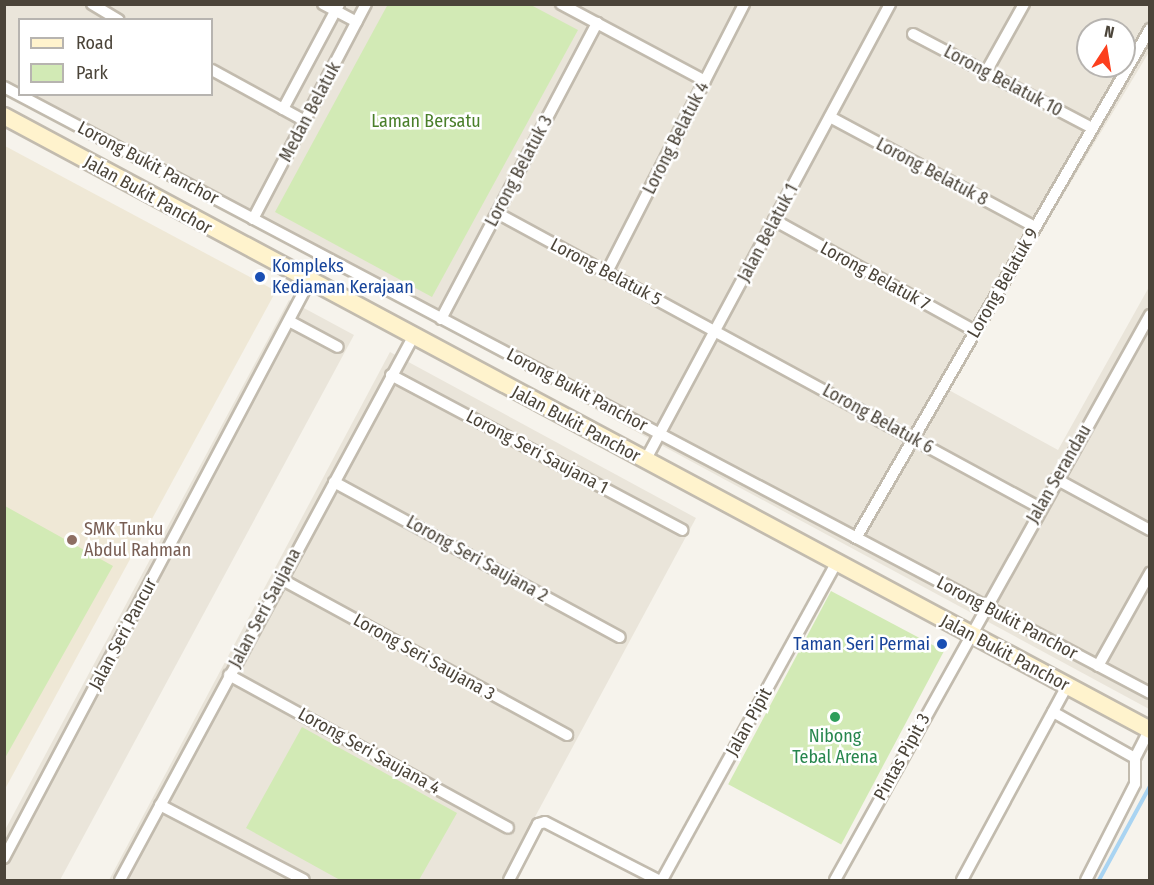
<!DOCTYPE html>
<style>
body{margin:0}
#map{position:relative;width:1154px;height:885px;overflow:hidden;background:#f6f3ec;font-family:"Fira Sans Condensed",sans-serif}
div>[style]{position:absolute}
.residential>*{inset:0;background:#eae5da}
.education>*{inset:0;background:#efe8d6}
.green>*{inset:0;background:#d2eab5;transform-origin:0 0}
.stream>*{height:4px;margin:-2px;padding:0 2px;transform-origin:2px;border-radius:2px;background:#a9d4f2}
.roads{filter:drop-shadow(2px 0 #c2bbae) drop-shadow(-2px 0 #c2bbae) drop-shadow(0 2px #c2bbae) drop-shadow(0 -2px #c2bbae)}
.street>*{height:10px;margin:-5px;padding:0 5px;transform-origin:5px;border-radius:5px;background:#fff}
.secondary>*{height:16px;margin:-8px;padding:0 8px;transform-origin:8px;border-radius:8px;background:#fff3cd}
.dots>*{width:16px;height:16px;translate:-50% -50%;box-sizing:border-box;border:3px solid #fff;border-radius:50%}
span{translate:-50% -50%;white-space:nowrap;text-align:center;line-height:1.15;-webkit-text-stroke:5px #fff;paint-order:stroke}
.street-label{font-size:18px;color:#4b4439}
.park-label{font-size:18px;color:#4a7f2a}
.transit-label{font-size:18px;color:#164399}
.left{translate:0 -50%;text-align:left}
.right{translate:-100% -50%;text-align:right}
.education-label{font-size:18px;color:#785e54}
.leisure-label{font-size:18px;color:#27864d}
.frame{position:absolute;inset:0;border:6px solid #4b4439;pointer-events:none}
.legend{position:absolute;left:18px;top:18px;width:195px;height:78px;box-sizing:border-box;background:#fff;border:2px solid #b7b4b0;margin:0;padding:8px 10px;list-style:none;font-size:18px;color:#4b4439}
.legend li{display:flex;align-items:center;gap:12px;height:30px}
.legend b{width:30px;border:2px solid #b7b4b0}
.north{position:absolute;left:1076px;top:18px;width:60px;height:60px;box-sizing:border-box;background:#fff;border:2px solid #b7b4b0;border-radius:50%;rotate:12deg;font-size:16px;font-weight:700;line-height:24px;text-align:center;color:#4b4439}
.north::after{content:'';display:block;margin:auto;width:21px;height:27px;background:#fc3f1d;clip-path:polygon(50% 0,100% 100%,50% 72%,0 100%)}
</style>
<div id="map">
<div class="residential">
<div style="clip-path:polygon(evenodd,4px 5px,1149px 5px,1149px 52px,947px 389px,1058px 450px,1149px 287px,1149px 709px,5px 90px,4px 5px,20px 20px,212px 20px,212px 94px,20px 94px,20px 20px,4px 5px,1088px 30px,1124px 30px,1124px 66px,1088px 66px,1088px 30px)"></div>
<div style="clip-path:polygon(289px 300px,354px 335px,60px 880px,5px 880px,5px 830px)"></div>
<div style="clip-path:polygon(390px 352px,696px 518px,501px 880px,109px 880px)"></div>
</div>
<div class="education">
<div style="clip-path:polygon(5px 146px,276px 291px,5px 789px)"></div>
</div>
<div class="green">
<div style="clip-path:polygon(388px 4px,531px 5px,578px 30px,432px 297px,275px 212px)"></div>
<div style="clip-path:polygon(5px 506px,113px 566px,5px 758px)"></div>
<div style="left:831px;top:591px;width:128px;height:219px;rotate:28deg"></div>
<div style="clip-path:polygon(302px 727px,457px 813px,419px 880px,340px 880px,246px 828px)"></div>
</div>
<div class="stream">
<div style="left:1099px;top:880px;width:107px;rotate:-61.5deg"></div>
</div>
<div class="roads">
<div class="street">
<div style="left:92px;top:4px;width:31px;rotate:31deg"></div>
<div style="left:323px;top:4px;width:38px;rotate:28deg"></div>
<div style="left:561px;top:4px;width:163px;rotate:28.1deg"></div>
<div style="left:913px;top:34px;width:202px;rotate:27.7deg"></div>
<div style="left:212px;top:70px;width:106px;rotate:28.7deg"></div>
<div style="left:986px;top:72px;width:78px;rotate:-60.8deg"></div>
<div style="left:4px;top:87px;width:1296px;rotate:27.87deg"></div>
<div style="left:283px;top:109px;width:119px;rotate:-61.9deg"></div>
<div style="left:830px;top:117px;width:233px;rotate:28.2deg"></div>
<div style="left:497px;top:213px;width:618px;rotate:28.51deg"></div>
<div style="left:253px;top:219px;width:243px;rotate:-62.3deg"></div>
<div style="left:774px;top:220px;width:230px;rotate:28.9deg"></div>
<div style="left:607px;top:272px;width:301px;rotate:-62.9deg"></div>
<div style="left:441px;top:319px;width:335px;rotate:-62.2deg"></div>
<div style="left:289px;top:321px;width:55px;rotate:28deg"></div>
<div style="left:391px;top:375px;width:330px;rotate:28deg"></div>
<div style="left:645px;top:461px;width:519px;rotate:-61.8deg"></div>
<div style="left:1056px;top:479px;width:107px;rotate:28.5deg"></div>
<div style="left:334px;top:482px;width:325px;rotate:28.5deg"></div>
<div style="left:856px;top:538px;width:588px;rotate:-59.99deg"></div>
<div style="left:281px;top:579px;width:326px;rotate:28.6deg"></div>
<div style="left:1098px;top:666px;width:107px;rotate:-60.8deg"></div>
<div style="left:229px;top:675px;width:318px;rotate:28.7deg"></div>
<div style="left:1053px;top:712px;width:94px;rotate:29.3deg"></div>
<div style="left:1135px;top:758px;width:26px;rotate:90deg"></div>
<div style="left:1135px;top:784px;width:108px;rotate:117deg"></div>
<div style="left:1135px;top:758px;width:31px;rotate:-63deg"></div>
<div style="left:160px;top:805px;width:162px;rotate:27.5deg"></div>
<div style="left:4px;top:858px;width:652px;rotate:-62.1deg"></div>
<div style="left:120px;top:880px;width:617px;rotate:-61.65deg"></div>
<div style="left:509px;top:880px;width:63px;rotate:-62.6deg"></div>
<div style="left:538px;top:824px;width:7px;rotate:-16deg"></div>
<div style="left:545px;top:822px;width:127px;rotate:27.2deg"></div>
<div style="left:662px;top:880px;width:362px;rotate:-61.2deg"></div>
<div style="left:835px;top:880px;width:647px;rotate:-60.86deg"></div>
<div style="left:962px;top:880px;width:221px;rotate:-61.6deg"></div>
</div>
<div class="secondary">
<div style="left:4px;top:116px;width:1300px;rotate:28.18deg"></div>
</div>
</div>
<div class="dots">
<div style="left:260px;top:277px;background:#1a4fb4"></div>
<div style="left:72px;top:540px;background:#8d6e63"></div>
<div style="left:942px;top:644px;background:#1a4fb4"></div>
<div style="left:835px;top:717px;background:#2e9e5b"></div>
</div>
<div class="street-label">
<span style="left:1003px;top:81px;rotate:28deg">Lorong Belatuk 10</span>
<span style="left:310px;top:112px;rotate:-62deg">Medan Belatuk</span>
<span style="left:676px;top:138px;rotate:-63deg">Lorong Belatuk 4</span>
<span style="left:148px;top:163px;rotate:28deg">Lorong Bukit Panchor</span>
<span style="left:519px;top:171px;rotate:-62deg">Lorong Belatuk 3</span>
<span style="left:932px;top:172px;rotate:28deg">Lorong Belatuk 8</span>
<span style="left:148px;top:195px;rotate:29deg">Jalan Bukit Panchor</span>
<span style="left:768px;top:233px;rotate:-62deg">Jalan Belatuk 1</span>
<span style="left:606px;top:272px;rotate:28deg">Lorong Belatuk 5</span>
<span style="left:875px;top:276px;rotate:29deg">Lorong Belatuk 7</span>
<span style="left:1003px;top:283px;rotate:-60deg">Lorong Belatuk 9</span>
<span style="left:577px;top:390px;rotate:28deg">Lorong Bukit Panchor</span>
<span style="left:878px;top:419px;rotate:29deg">Lorong Belatuk 6</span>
<span style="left:576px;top:424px;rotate:28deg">Jalan Bukit Panchor</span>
<span style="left:537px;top:452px;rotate:28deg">Lorong Seri Saujana 1</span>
<span style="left:1059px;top:474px;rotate:-60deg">Jalan Serandau</span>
<span style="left:477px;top:559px;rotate:29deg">Lorong Seri Saujana 2</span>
<span style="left:265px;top:608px;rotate:-62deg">Jalan Seri Saujana</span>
<span style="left:1007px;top:618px;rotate:28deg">Lorong Bukit Panchor</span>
<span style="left:123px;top:634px;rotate:-62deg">Jalan Seri Pancur</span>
<span style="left:1005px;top:653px;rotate:28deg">Jalan Bukit Panchor</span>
<span style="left:424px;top:657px;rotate:29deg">Lorong Seri Saujana 3</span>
<span style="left:749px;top:722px;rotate:-61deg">Jalan Pipit</span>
<span style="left:369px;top:751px;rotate:29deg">Lorong Seri Saujana 4</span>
<span style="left:902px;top:757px;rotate:-61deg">Pintas Pipit 3</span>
</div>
<div class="park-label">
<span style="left:426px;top:121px">Laman Bersatu</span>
</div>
<div class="transit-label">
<span class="left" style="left:272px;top:277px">Kompleks<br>Kediaman Kerajaan</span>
<span class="right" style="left:930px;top:644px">Taman Seri Permai</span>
</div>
<div class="education-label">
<span class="left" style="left:84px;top:540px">SMK Tunku<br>Abdul Rahman</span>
</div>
<div class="leisure-label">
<span style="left:835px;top:747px">Nibong<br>Tebal Arena</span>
</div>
<div class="frame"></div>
<ul class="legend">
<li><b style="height:8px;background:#fff3cd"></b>Road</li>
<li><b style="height:16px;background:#d2eab5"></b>Park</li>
</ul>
<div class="north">N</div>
</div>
